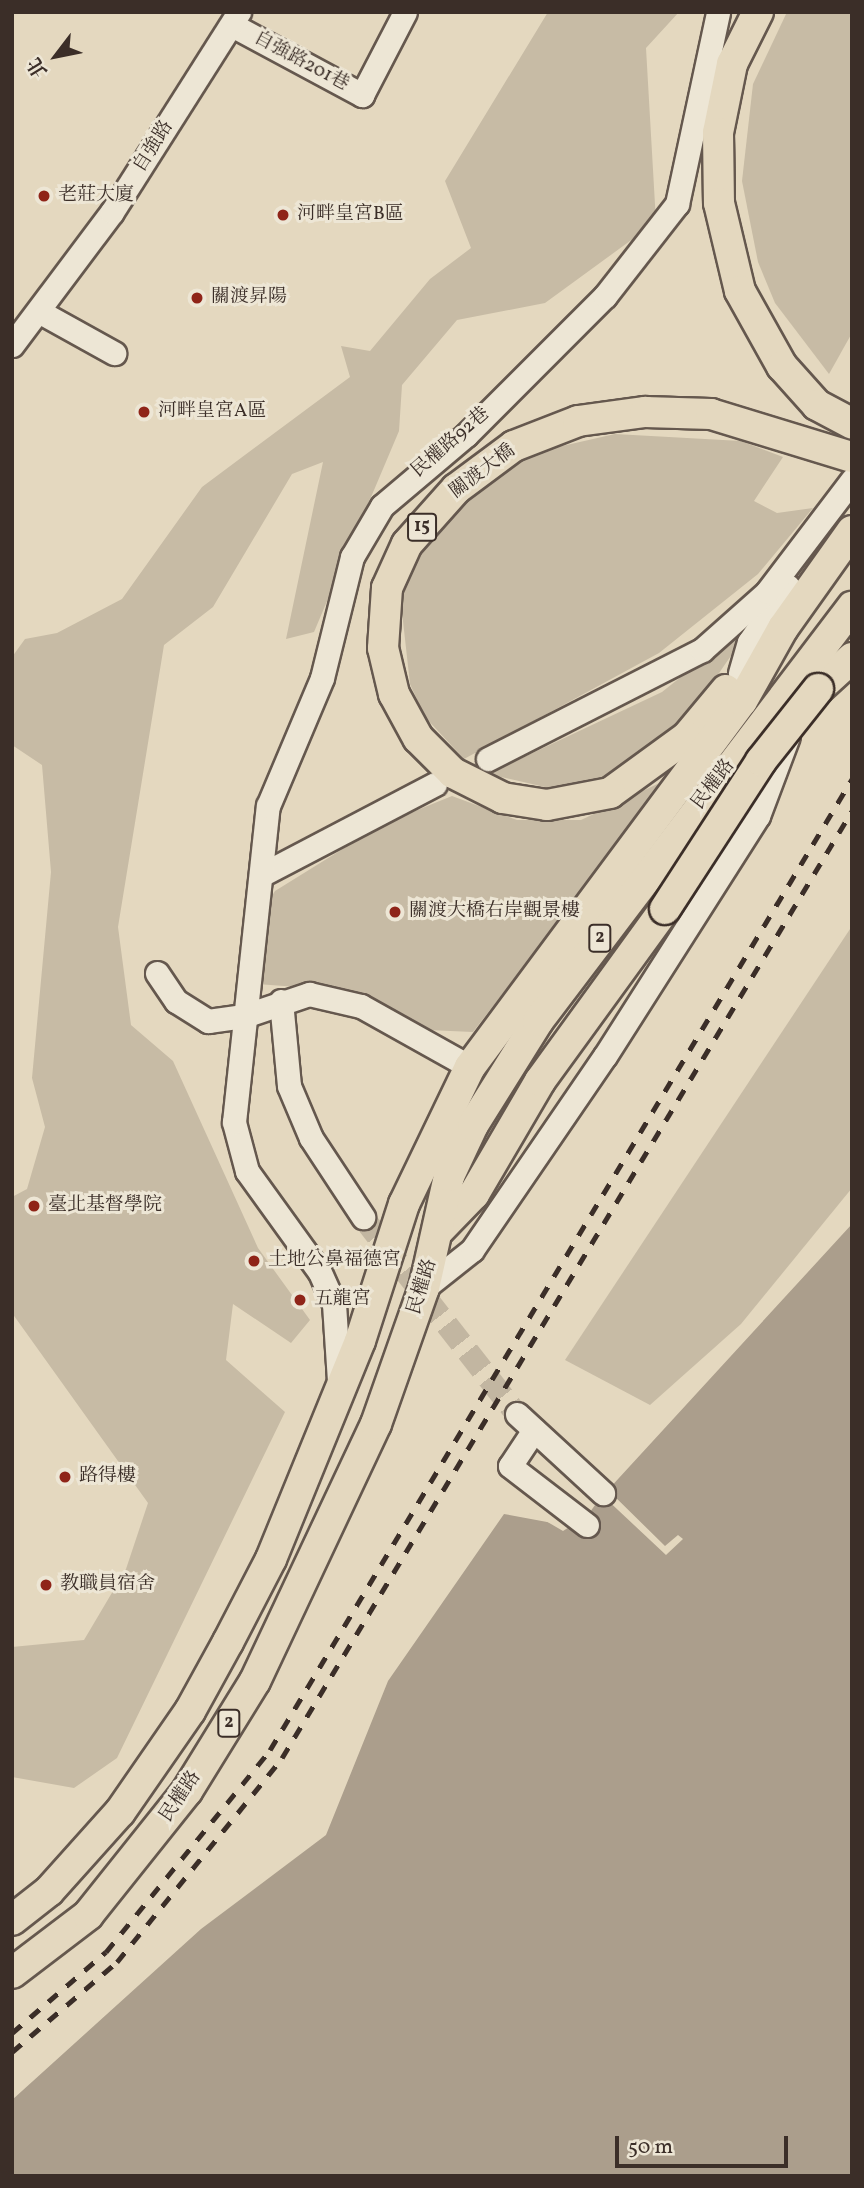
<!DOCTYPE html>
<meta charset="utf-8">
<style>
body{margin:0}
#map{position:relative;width:864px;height:2188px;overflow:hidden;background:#e4d8bf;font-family:Vollkorn,"Noto Serif TC",serif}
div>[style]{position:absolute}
.green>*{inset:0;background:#c7bba5}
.water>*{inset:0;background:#ab9e8c}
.pier>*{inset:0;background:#e4d8bf}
.minor-tunnel>*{height:23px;margin-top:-11.5px;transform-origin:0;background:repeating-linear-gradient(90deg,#c2b6a1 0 23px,transparent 0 34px)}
.roads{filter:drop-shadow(2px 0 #65584e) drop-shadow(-2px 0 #65584e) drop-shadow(0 2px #65584e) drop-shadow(0 -2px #65584e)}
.minor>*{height:23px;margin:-11.5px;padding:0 11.5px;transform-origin:11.5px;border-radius:11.5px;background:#ede6d5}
.major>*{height:30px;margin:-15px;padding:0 15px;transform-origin:15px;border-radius:15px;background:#e4d8bf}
.rail>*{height:5px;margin-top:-2.5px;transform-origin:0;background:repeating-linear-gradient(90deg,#3b2e28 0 12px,transparent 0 24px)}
.bridges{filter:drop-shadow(2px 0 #3b2e28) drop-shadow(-2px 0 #3b2e28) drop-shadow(0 2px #3b2e28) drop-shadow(0 -2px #3b2e28)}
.major-bridge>*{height:30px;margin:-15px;padding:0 15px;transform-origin:15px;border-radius:15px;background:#e4d8bf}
.dots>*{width:19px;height:19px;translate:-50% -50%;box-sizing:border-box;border:4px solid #ede6d5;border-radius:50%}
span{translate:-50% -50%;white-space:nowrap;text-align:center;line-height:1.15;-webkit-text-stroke:6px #ede6d5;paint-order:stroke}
.shield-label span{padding:2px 5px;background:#ede6d5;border:2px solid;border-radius:5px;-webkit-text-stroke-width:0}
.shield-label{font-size:18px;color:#3b2e28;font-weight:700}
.street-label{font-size:19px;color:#3b2e28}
.poi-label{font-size:19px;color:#3b2e28}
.left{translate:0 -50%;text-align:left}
.frame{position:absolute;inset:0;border:14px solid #3b2e28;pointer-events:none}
.north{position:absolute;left:21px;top:21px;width:70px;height:70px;-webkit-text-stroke:5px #ede6d5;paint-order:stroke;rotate:238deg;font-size:19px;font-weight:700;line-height:28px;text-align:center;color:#3b2e28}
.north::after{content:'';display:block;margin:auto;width:24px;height:32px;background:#3b2e28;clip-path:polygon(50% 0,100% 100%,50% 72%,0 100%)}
.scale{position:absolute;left:615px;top:2136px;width:173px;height:32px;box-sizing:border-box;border:4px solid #3b2e28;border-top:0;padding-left:9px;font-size:21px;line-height:24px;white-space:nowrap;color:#3b2e28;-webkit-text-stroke:5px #ede6d5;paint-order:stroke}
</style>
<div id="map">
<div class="green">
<div style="clip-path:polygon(548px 12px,679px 12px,646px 48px,656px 222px,545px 303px,457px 320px,402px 385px,399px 431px,314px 632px,286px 639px,323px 462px,292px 474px,213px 607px,164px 645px,118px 927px,131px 1025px,173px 1061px,258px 1248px,310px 1320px,291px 1343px,233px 1304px,226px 1360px,285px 1412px,117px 1758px,74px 1788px,12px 1777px,12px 1647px,84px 1640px,126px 1569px,148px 1503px,12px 1313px,12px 1197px,27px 1189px,45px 1127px,32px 1078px,51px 872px,42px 765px,12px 745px,12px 657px,25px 639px,57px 633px,122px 599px,202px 487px,350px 377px,341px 346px,370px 351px,430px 279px,471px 248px,445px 181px)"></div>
<div style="clip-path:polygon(787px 12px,852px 12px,852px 333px,829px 374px,775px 303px,758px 262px,742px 181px,753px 84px)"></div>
<div style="clip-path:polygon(615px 434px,741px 441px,783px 457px,754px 501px,777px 513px,813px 508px,758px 574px,659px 653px,464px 759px,425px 717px,410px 684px,401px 603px,410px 565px,452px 505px,527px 454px)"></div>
<div style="clip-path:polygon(759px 615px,695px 708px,633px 765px,596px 784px,558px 790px,488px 774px,662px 692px)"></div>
<div style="clip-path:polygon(668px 779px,473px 1032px,428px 1030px,338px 990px,257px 984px,267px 904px,275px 891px,383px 824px,452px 796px,517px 820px,581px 820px)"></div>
<div style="clip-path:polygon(852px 926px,852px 1188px,741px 1324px,650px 1405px,565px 1360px)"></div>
</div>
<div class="water">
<div style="clip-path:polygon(852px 1224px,852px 2176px,12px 2176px,12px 2100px,201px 1929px,326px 1835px,388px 1681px,504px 1514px,574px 1527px)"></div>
</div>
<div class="pier">
<div style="clip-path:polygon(606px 1488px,665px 1546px,678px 1535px,683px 1539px,666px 1555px,602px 1495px,588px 1515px,563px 1531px,539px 1517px,573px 1524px)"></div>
</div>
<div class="minor-tunnel">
<div style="left:363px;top:1217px;width:250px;rotate:52deg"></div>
</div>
<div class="roads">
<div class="minor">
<div style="left:232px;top:25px;width:148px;rotate:28.3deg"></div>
<div style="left:362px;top:95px;width:93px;rotate:-62.6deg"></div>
<div style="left:40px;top:312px;width:85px;rotate:29deg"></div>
<div style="left:12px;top:345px;width:166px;rotate:-53.1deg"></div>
<div style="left:112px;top:212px;width:237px;rotate:-57.6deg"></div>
<div style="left:740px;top:673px;width:32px;rotate:-74deg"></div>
<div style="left:749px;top:642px;width:68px;rotate:-55.1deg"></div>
<div style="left:488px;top:759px;width:240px;rotate:-27deg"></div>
<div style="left:702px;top:650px;width:87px;rotate:-41.7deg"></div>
<div style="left:767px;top:592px;width:141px;rotate:-52.8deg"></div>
<div style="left:263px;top:874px;width:194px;rotate:-27.6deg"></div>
<div style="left:157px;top:973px;width:34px;rotate:56deg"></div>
<div style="left:176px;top:1001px;width:38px;rotate:32deg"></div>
<div style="left:208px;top:1021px;width:36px;rotate:-8deg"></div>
<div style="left:244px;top:1016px;width:69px;rotate:-18.7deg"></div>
<div style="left:309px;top:994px;width:53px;rotate:13deg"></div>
<div style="left:361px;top:1006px;width:125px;rotate:29.2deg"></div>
<div style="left:281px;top:1001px;width:85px;rotate:84.6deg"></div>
<div style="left:289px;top:1086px;width:56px;rotate:67.1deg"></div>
<div style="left:311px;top:1138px;width:95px;rotate:56.6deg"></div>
<div style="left:424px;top:1288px;width:61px;rotate:-38.4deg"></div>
<div style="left:472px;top:1250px;width:235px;rotate:-55.6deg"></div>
<div style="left:605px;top:1056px;width:285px;rotate:-57.5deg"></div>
<div style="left:758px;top:816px;width:85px;rotate:-69.4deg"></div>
<div style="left:339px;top:1381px;width:77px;rotate:-93.7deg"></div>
<div style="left:334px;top:1304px;width:36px;rotate:-114deg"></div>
<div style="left:319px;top:1271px;width:123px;rotate:-125.8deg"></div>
<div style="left:247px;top:1171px;width:51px;rotate:-104.9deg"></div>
<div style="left:234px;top:1122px;width:318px;rotate:-83.9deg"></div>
<div style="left:268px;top:806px;width:139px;rotate:-67.1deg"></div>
<div style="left:322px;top:678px;width:125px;rotate:-76.1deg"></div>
<div style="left:352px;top:557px;width:59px;rotate:-59.5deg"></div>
<div style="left:382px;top:506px;width:110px;rotate:-40.2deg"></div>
<div style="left:466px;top:435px;width:197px;rotate:-45deg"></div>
<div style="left:605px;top:296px;width:117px;rotate:-52deg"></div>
<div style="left:677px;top:204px;width:196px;rotate:-77.9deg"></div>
<div style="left:517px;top:1414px;width:117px;rotate:42.6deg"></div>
<div style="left:534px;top:1430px;width:43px;rotate:123.7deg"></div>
<div style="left:510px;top:1466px;width:97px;rotate:37.5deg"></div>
</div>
<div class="major">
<div style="left:758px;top:12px;width:58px;rotate:116.6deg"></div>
<div style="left:732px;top:64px;width:70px;rotate:101.5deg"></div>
<div style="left:718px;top:133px;width:70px;rotate:89.2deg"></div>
<div style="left:719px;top:203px;width:90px;rotate:76.6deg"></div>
<div style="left:740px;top:291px;width:86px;rotate:60.8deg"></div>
<div style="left:782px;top:366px;width:52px;rotate:48.1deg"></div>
<div style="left:817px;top:405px;width:40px;rotate:28deg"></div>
<div style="left:818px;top:689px;width:46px;rotate:-42.4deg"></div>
<div style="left:726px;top:690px;width:61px;rotate:129.7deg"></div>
<div style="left:687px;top:737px;width:95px;rotate:144deg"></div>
<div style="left:610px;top:793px;width:64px;rotate:169.2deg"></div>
<div style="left:547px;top:805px;width:45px;rotate:-171deg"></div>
<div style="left:503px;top:798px;width:56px;rotate:-153.4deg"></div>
<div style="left:453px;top:773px;width:49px;rotate:-135deg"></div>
<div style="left:418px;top:738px;width:50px;rotate:-118.6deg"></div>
<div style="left:394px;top:694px;width:47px;rotate:-103.4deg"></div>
<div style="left:383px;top:648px;width:60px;rotate:-86.2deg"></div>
<div style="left:387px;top:588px;width:48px;rotate:-65.6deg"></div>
<div style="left:407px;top:544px;width:74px;rotate:-48.3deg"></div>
<div style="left:456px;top:489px;width:72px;rotate:-36.6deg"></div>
<div style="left:514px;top:446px;width:69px;rotate:-21.3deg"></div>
<div style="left:578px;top:421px;width:68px;rotate:-7.7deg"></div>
<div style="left:645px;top:412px;width:66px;rotate:1.7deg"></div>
<div style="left:711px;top:414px;width:147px;rotate:17deg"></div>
<div style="left:439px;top:1230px;width:50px;rotate:-45.8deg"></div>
<div style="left:474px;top:1194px;width:131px;rotate:-59.7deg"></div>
<div style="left:540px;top:1081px;width:213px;rotate:-54deg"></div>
<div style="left:12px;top:1920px;width:47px;rotate:-38.1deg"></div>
<div style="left:49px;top:1891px;width:106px;rotate:-48.1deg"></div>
<div style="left:120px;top:1812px;width:123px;rotate:-55.3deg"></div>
<div style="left:190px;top:1711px;width:79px;rotate:-61.2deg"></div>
<div style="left:228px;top:1642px;width:93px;rotate:-62.6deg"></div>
<div style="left:271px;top:1559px;width:235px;rotate:-67.8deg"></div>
<div style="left:360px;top:1341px;width:144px;rotate:-72.2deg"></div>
<div style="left:404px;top:1204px;width:152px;rotate:-64.3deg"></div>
<div style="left:470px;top:1067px;width:456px;rotate:-53.4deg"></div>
<div style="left:742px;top:701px;width:84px;rotate:-60.7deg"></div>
<div style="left:783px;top:628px;width:119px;rotate:-54.6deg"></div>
<div style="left:12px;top:1973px;width:96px;rotate:-37.3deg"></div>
<div style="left:88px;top:1915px;width:159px;rotate:-51.4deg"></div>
<div style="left:187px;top:1791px;width:129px;rotate:-58.3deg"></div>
<div style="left:255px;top:1681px;width:284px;rotate:-64.8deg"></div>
<div style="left:376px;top:1424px;width:144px;rotate:-70.6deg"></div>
<div style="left:424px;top:1288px;width:115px;rotate:-77.4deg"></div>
<div style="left:449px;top:1176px;width:56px;rotate:-64.8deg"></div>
<div style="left:473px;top:1125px;width:123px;rotate:-58deg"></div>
<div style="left:538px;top:1021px;width:520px;rotate:-52.82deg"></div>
</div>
</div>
<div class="rail">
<div style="left:12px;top:2033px;width:124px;rotate:-40.8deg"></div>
<div style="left:106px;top:1952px;width:260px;rotate:-50.9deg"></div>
<div style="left:270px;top:1750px;width:1132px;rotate:-59.06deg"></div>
<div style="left:12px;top:2052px;width:138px;rotate:-40.6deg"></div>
<div style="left:117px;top:1962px;width:262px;rotate:-51deg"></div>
<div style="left:282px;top:1758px;width:1105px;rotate:-58.96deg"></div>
</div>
<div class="bridges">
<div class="major-bridge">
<div style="left:665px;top:909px;width:176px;rotate:-57deg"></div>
<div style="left:761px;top:761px;width:92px;rotate:-51.6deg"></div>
</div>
</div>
<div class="dots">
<div style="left:44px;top:196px;background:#8f2418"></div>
<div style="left:283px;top:215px;background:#8f2418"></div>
<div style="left:197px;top:298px;background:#8f2418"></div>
<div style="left:144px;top:412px;background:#8f2418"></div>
<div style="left:395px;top:912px;background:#8f2418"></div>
<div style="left:34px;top:1206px;background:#8f2418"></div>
<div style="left:254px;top:1261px;background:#8f2418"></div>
<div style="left:300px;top:1300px;background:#8f2418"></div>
<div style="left:65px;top:1477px;background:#8f2418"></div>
<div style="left:46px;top:1585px;background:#8f2418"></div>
</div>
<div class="shield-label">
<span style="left:422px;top:527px">15</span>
<span style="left:600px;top:938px">2</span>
<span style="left:229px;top:1723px">2</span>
</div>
<div class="street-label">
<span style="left:301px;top:62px;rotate:28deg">自強路201巷</span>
<span style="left:154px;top:147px;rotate:-58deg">自強路</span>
<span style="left:451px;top:443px;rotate:-41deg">民權路92巷</span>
<span style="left:483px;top:472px;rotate:-37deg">關渡大橋</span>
<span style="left:714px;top:785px;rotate:-53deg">民權路</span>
<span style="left:423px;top:1287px;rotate:-73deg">民權路</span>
<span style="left:181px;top:1797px;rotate:-56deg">民權路</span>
</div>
<div class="poi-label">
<span class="left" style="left:58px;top:196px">老莊大廈</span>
<span class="left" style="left:297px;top:215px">河畔皇宮B區</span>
<span class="left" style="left:211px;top:298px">關渡昇陽</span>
<span class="left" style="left:158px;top:412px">河畔皇宮A區</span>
<span class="left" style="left:409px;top:912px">關渡大橋右岸觀景樓</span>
<span class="left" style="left:48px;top:1206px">臺北基督學院</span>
<span class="left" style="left:268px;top:1261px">土地公鼻福德宮</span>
<span class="left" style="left:314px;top:1300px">五龍宮</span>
<span class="left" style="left:79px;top:1477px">路得樓</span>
<span class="left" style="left:60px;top:1585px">教職員宿舍</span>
</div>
<div class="frame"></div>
<div class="north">北</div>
<div class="scale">50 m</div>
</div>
